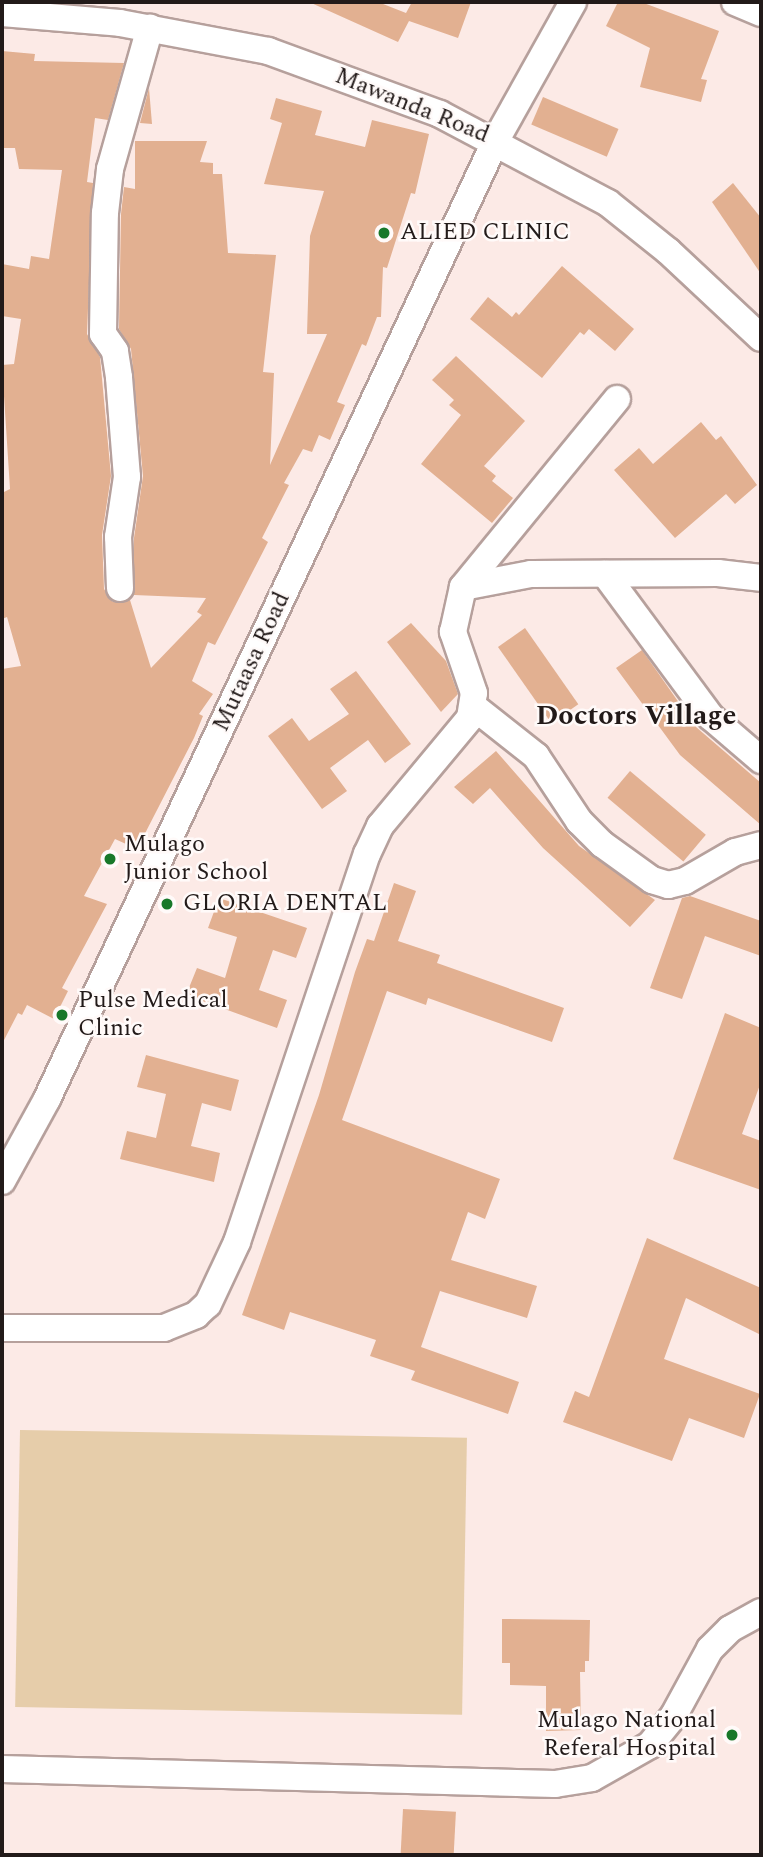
<!DOCTYPE html>
<style>
body{margin:0}
#map{position:relative;width:763px;height:1857px;overflow:hidden;background:#fceae6;font-family:Spectral,serif}
div>[style]{position:absolute}
.green>*{inset:0;background:#e6cdaa;transform-origin:0 0}
.building>*{inset:0;background:#e2b091;transform-origin:0 0}
.roads{filter:drop-shadow(2px 0 #b6a09c) drop-shadow(-2px 0 #b6a09c) drop-shadow(0 2px #b6a09c) drop-shadow(0 -2px #b6a09c)}
.minor>*{height:26px;margin:-13px;padding:0 13px;transform-origin:13px;border-radius:13px;background:#fff}
.dots>*{width:19px;height:19px;translate:-50% -50%;box-sizing:border-box;border:4px solid #fffaf9;border-radius:50%}
span{translate:-50% -50%;white-space:nowrap;text-align:center;line-height:1.15;-webkit-text-stroke:5px #fffaf9;paint-order:stroke}
.street-label{font-size:24px;color:#221a19}
.poi-label{font-size:24px;color:#221a19}
.left{translate:0 -50%;text-align:left}
.right{translate:-100% -50%;text-align:right}
.quarter-label{font-size:28px;color:#221a19;font-weight:700}
.frame{position:absolute;inset:0;border:4px solid #221a19;pointer-events:none}
</style>
<div id="map">
<div class="green">
<div style="left:20px;top:1430px;width:447px;height:277px;rotate:1deg"></div>
</div>
<div class="building">
<div style="clip-path:polygon(309px 2px,378px 2px,406px 13px,412px 2px,471px 2px,458px 38px,409px 21px,398px 42px)"></div>
<div style="clip-path:polygon(618px 2px,641px 2px,719px 31px,701px 79px,707px 80px,701px 102px,640px 87px,650px 48px,606px 26px)"></div>
<div style="clip-path:polygon(2px 51px,35px 54px,34px 61px,124px 63px,108px 120px,95px 118px,87px 182px,93px 183px,87px 334px,100px 357px,111px 476px,102px 535px,104px 589px,113px 602px,130px 600px,151px 668px,202px 615px,197px 612px,206px 598px,134px 595px,134px 538px,143px 476px,131px 349px,119px 329px,121px 214px,124px 187px,135px 189px,135px 141px,207px 141px,200px 162px,213px 163px,213px 174px,222px 174px,228px 253px,276px 255px,263px 372px,274px 373px,270px 465px,327px 334px,307px 334px,310px 236px,324px 191px,264px 184px,282px 123px,270px 119px,276px 98px,322px 111px,315px 135px,365px 147px,372px 120px,429px 134px,415px 194px,411px 193px,387px 268px,383px 267px,381px 317px,377px 317px,366px 346px,362px 344px,337px 402px,345px 405px,330px 440px,319px 435px,312px 452px,303px 449px,284px 483px,289px 485px,262px 538px,268px 542px,215px 645px,208px 642px,192px 681px,213px 694px,199px 714px,203px 716px,194px 738px,137px 849px,115px 839px,84px 896px,107px 904px,62px 988px,68px 991px,54px 1019px,27px 1005px,22px 1015px,18px 1013px,2px 1044px,2px 669px,21px 666px,7px 617px,2px 619px,2px 493px,10px 489px,2px 365px,14px 364px,21px 319px,2px 316px,2px 264px,29px 269px,31px 256px,49px 259px,62px 170px,19px 169px,15px 148px,3px 148px)"></div>
<div style="clip-path:polygon(149px 88px,152px 124px,140px 123px)"></div>
<div style="left:543px;top:97px;width:82px;height:30px;rotate:23deg"></div>
<div style="clip-path:polygon(733px 183px,761px 218px,761px 274px,712px 202px)"></div>
<div style="clip-path:polygon(562px 266px,634px 329px,615px 351px,589px 329px,584px 335px,580px 332px,542px 378px,470px 319px,488px 297px,512px 317px,516px 312px,519px 315px)"></div>
<div style="clip-path:polygon(456px 356px,525px 421px,484px 466px,496px 476px,492px 481px,513px 498px,492px 523px,421px 464px,461px 415px,449px 405px,454px 400px,432px 380px)"></div>
<div style="clip-path:polygon(701px 422px,716px 440px,721px 436px,757px 485px,735px 504px,726px 494px,675px 538px,614px 470px,639px 448px,653px 464px)"></div>
<div style="clip-path:polygon(411px 623px,446px 661px,458px 694px,441px 712px,387px 642px)"></div>
<div style="left:525px;top:628px;width:93px;height:33px;rotate:55deg"></div>
<div style="clip-path:polygon(642px 650px,696px 727px,761px 783px,761px 825px,680px 755px,616px 668px)"></div>
<div style="clip-path:polygon(356px 671px,411px 744px,385px 763px,368px 740px,330px 768px,347px 791px,322px 809px,268px 736px,292px 718px,309px 741px,349px 714px,330px 689px)"></div>
<div style="clip-path:polygon(496px 751px,579px 846px,655px 900px,630px 927px,543px 848px,490px 788px,473px 804px,454px 787px)"></div>
<div style="left:630px;top:771px;width:99px;height:35px;rotate:40deg"></div>
<div style="clip-path:polygon(394px 883px,416px 891px,398px 941px,440px 955px,437px 963px,564px 1008px,552px 1042px,428px 998px,426px 1005px,387px 991px,342px 1120px,500px 1179px,485px 1219px,468px 1212px,451px 1260px,537px 1286px,527px 1318px,440px 1291px,421px 1347px,519px 1382px,508px 1414px,411px 1380px,415px 1371px,370px 1356px,376px 1340px,290px 1312px,284px 1330px,242px 1315px,319px 1095px,355px 972px,367px 939px,374px 941px)"></div>
<div style="clip-path:polygon(690px 896px,761px 921px,761px 956px,705px 936px,682px 999px,650px 988px,682px 898px)"></div>
<div style="clip-path:polygon(219px 898px,307px 928px,296px 958px,273px 950px,259px 990px,287px 1000px,277px 1028px,186px 995px,197px 968px,225px 978px,237px 937px,208px 928px)"></div>
<div style="clip-path:polygon(725px 1013px,761px 1028px,761px 1082px,742px 1134px,761px 1141px,761px 1190px,673px 1159px)"></div>
<div style="clip-path:polygon(146px 1055px,239px 1080px,231px 1111px,202px 1103px,191px 1146px,220px 1153px,214px 1182px,120px 1159px,127px 1131px,156px 1138px,166px 1094px,137px 1087px)"></div>
<div style="clip-path:polygon(647px 1238px,761px 1288px,761px 1335px,686px 1298px,664px 1359px,760px 1394px,744px 1438px,689px 1418px,672px 1461px,563px 1422px,575px 1391px,589px 1397px)"></div>
<div style="clip-path:polygon(502px 1619px,590px 1620px,589px 1661px,585px 1661px,585px 1672px,580px 1672px,581px 1730px,546px 1731px,546px 1686px,510px 1685px,510px 1663px,502px 1663px)"></div>
<div style="left:403px;top:1809px;width:53px;height:46px;rotate:3deg"></div>
</div>
<div class="roads">
<div class="minor">
<div style="left:735px;top:2px;width:28px;rotate:23deg"></div>
<div style="left:2px;top:13px;width:118px;rotate:4.8deg"></div>
<div style="left:120px;top:23px;width:151px;rotate:10.7deg"></div>
<div style="left:268px;top:51px;width:183px;rotate:20.1deg"></div>
<div style="left:440px;top:114px;width:190px;rotate:27.9deg"></div>
<div style="left:608px;top:203px;width:77px;rotate:38.7deg"></div>
<div style="left:668px;top:251px;width:127px;rotate:43.1deg"></div>
<div style="left:605px;top:574px;width:178px;rotate:53.5deg"></div>
<div style="left:711px;top:717px;width:66px;rotate:40.7deg"></div>
<div style="left:463px;top:587px;width:69px;rotate:-10.8deg"></div>
<div style="left:531px;top:574px;width:187px;rotate:-0.3deg"></div>
<div style="left:718px;top:573px;width:43px;rotate:6.6deg"></div>
<div style="left:120px;top:588px;width:51px;rotate:-92.2deg"></div>
<div style="left:118px;top:537px;width:61px;rotate:-81.5deg"></div>
<div style="left:127px;top:477px;width:100px;rotate:-94.6deg"></div>
<div style="left:119px;top:377px;width:26px;rotate:-99deg"></div>
<div style="left:115px;top:351px;width:21px;rotate:-125deg"></div>
<div style="left:103px;top:334px;width:121px;rotate:-89.1deg"></div>
<div style="left:105px;top:213px;width:44px;rotate:-83.5deg"></div>
<div style="left:110px;top:169px;width:147px;rotate:-74.2deg"></div>
<div style="left:474px;top:707px;width:79px;rotate:38.3deg"></div>
<div style="left:536px;top:756px;width:78px;rotate:56.5deg"></div>
<div style="left:579px;top:821px;width:33px;rotate:45deg"></div>
<div style="left:602px;top:844px;width:62px;rotate:35.8deg"></div>
<div style="left:652px;top:880px;width:17px;rotate:17deg"></div>
<div style="left:668px;top:885px;width:17px;rotate:-13deg"></div>
<div style="left:685px;top:881px;width:58px;rotate:-30.1deg"></div>
<div style="left:735px;top:852px;width:27px;rotate:-15deg"></div>
<div style="left:2px;top:1181px;width:94px;rotate:-61.2deg"></div>
<div style="left:47px;top:1099px;width:1059px;rotate:-64.91deg"></div>
<div style="left:496px;top:140px;width:158px;rotate:-60.8deg"></div>
<div style="left:2px;top:1328px;width:162px"></div>
<div style="left:164px;top:1328px;width:35px;rotate:-22deg"></div>
<div style="left:196px;top:1315px;width:16px;rotate:-43deg"></div>
<div style="left:208px;top:1304px;width:68px;rotate:-64.9deg"></div>
<div style="left:237px;top:1242px;width:409px;rotate:-71.5deg"></div>
<div style="left:367px;top:854px;width:31px;rotate:-65deg"></div>
<div style="left:380px;top:826px;width:141px;rotate:-50.2deg"></div>
<div style="left:470px;top:718px;width:25px;rotate:-81deg"></div>
<div style="left:474px;top:693px;width:65px;rotate:-109deg"></div>
<div style="left:453px;top:632px;width:46px;rotate:-77.5deg"></div>
<div style="left:463px;top:587px;width:243px;rotate:-50.7deg"></div>
<div style="left:2px;top:1769px;width:553px;rotate:1.55deg"></div>
<div style="left:555px;top:1784px;width:37px;rotate:-9deg"></div>
<div style="left:592px;top:1778px;width:67px;rotate:-29.6deg"></div>
<div style="left:650px;top:1745px;width:38px;rotate:-51deg"></div>
<div style="left:674px;top:1715px;width:75px;rotate:-61.4deg"></div>
<div style="left:710px;top:1649px;width:28px;rotate:-45deg"></div>
<div style="left:730px;top:1629px;width:35px;rotate:-29deg"></div>
</div>
</div>
<div class="dots">
<div style="left:384px;top:233px;background:#187829"></div>
<div style="left:110px;top:859px;background:#187829"></div>
<div style="left:167px;top:904px;background:#187829"></div>
<div style="left:62px;top:1015px;background:#187829"></div>
<div style="left:732px;top:1735px;background:#187829"></div>
</div>
<div class="street-label">
<span style="left:412px;top:106px;rotate:22deg">Mawanda Road</span>
<span style="left:252px;top:662px;rotate:-65deg">Mutaasa Road</span>
</div>
<div class="poi-label">
<span class="left" style="left:400px;top:233px">ALIED CLINIC</span>
<span class="left" style="left:124px;top:859px">Mulago<br>Junior School</span>
<span class="left" style="left:183px;top:904px">GLORIA DENTAL</span>
<span class="left" style="left:78px;top:1015px">Pulse Medical<br>Clinic</span>
<span class="right" style="left:716px;top:1735px">Mulago National<br>Referal Hospital</span>
</div>
<div class="quarter-label">
<span style="left:636px;top:716px">Doctors Village</span>
</div>
<div class="frame"></div>
</div>
